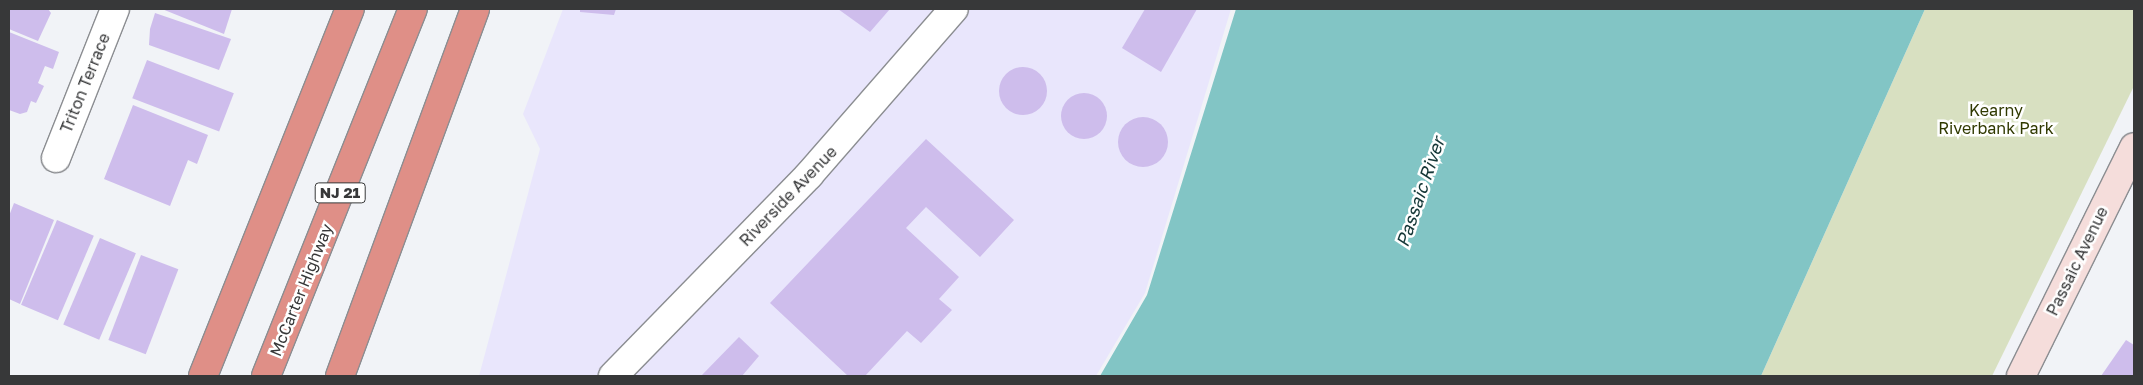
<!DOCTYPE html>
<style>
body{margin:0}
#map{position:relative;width:2143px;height:385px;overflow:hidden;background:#f1f3f7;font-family:"Golos Text",sans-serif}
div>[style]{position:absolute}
.industrial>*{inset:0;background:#e9e6fc}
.green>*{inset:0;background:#d8e0c1}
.water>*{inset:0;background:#82c5c5}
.building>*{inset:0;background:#cebdec;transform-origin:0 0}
.round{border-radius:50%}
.roads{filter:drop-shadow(1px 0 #8b8d91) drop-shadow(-1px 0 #8b8d91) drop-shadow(0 1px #8b8d91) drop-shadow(0 -1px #8b8d91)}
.minor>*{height:28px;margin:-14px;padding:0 14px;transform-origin:14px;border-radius:14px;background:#fff}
.tertiary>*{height:28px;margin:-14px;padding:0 14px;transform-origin:14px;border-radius:14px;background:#fff}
.secondary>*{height:28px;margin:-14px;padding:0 14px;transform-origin:14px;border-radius:14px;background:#f5dddb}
.motorway>*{height:28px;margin:-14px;padding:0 14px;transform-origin:14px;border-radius:14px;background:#df8f87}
span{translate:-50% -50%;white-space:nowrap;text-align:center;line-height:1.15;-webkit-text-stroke:5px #fff;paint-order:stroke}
.shield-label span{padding:1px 4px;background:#fff;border:1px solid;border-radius:4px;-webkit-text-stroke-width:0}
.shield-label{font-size:15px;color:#373839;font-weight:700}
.street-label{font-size:16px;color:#373839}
.park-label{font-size:16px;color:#303900}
.water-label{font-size:18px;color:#153737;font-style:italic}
.frame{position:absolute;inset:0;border:10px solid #373839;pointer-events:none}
</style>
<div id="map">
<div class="industrial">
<div style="clip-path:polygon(563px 9px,1231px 9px,1145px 293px,1096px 376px,479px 376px,540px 149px,523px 114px)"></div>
</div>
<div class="green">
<div style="clip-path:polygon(1925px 9px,2134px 9px,2134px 86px,1992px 376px,1761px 376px)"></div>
</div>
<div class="water">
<div style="clip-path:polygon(1236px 9px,1925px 9px,1761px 376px,1100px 376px,1147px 295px)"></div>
</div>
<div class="building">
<div style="clip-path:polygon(9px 9px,48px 9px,51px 13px,38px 41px,9px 29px)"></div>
<div style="clip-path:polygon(162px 9px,232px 9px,224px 34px)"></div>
<div style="clip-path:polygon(580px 9px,616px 9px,614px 15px,580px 12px)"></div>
<div style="clip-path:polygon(838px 9px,890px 9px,870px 32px)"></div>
<div style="clip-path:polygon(1145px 9px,1197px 9px,1161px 72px,1122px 48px)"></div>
<div style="clip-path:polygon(155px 13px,231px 39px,219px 70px,149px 45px,150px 29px)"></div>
<div style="clip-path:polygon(9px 32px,59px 52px,53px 69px,45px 66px,38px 83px,44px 86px,36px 103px,31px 101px,27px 112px,20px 114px,9px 110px)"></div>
<div style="left:147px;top:60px;width:93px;height:41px;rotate:21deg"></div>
<div class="round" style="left:999px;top:67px;width:48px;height:48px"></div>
<div class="round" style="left:1061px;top:93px;width:46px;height:46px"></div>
<div style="clip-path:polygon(133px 105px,208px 135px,197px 164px,188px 160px,170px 206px,104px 179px)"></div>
<div class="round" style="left:1118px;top:117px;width:50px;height:50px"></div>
<div style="clip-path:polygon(926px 139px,1014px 220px,980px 257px,926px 207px,906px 228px,959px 277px,939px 299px,952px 310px,921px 343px,907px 331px,865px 376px,848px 376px,770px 303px)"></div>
<div style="clip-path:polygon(14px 203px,54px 220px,20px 304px,9px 299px,9px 216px)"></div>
<div style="left:57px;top:220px;width:40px;height:92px;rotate:23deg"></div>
<div style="left:100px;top:238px;width:39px;height:94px;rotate:23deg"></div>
<div style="left:141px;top:255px;width:40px;height:91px;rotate:21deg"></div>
<div style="clip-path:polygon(739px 337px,759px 356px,742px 376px,701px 376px)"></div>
<div style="clip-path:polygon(2126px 340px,2134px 345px,2134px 376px,2101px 376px)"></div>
</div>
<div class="roads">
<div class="minor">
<div style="left:56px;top:158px;width:160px;rotate:-68.4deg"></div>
</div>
<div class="tertiary">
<div style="left:613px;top:376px;width:281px;rotate:-45.7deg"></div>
<div style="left:809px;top:175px;width:220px;rotate:-48.9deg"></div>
</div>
<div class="secondary">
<div style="left:2021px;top:376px;width:255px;rotate:-63.7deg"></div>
</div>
<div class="motorway">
<div style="left:203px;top:376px;width:395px;rotate:-68.2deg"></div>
<div style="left:266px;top:376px;width:395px;rotate:-68.2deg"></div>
<div style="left:340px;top:376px;width:391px;rotate:-69.8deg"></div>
</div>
</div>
<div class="shield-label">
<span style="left:340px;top:193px">NJ 21</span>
</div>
<div class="street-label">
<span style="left:85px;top:83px;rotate:-68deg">Triton Terrace</span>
<span style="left:788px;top:196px;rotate:-46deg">Riverside Avenue</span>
<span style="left:2077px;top:261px;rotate:-64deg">Passaic Avenue</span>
<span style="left:301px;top:290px;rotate:-68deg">McCarter Highway</span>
</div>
<div class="park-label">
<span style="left:1996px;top:119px">Kearny<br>Riverbank Park</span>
</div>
<div class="water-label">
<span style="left:1420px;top:192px;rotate:-71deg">Passaic River</span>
</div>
<div class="frame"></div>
</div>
